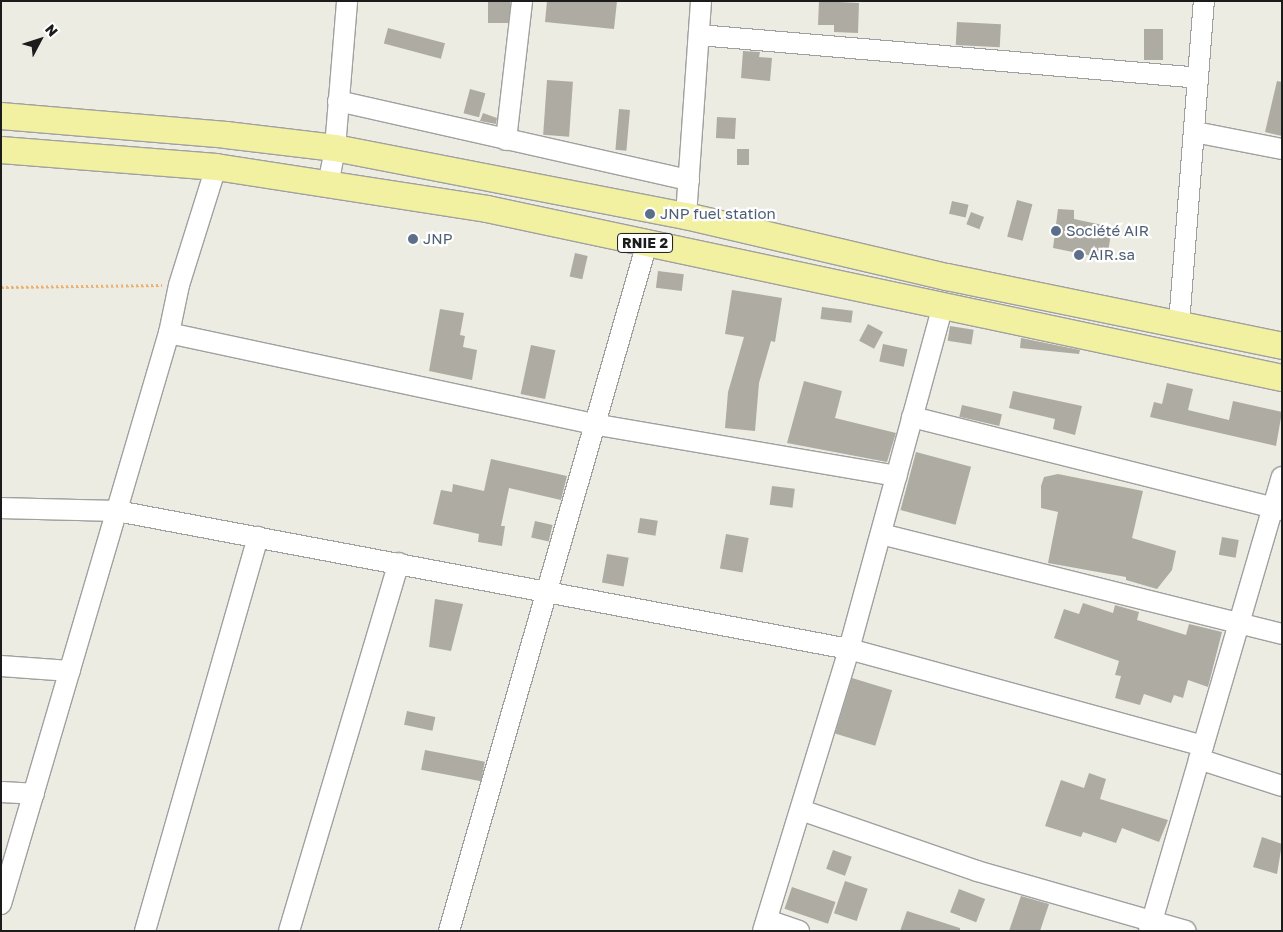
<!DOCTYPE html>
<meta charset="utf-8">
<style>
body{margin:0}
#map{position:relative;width:1283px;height:932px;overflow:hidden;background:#ecece3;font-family:"Golos Text",sans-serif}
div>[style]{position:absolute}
.building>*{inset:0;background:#aeaca2;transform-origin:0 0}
.path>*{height:2.5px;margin-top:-1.25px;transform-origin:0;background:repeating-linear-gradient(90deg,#ecb174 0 2.5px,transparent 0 5px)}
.roads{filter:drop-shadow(1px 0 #a0a0a0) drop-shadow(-1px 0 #a0a0a0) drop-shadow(0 1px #a0a0a0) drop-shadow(0 -1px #a0a0a0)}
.minor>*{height:20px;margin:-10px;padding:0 10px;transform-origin:10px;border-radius:10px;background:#fff}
.major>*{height:26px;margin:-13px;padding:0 13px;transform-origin:13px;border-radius:13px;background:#f2f0a1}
.dots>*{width:14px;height:14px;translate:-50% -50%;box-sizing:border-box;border:2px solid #fff;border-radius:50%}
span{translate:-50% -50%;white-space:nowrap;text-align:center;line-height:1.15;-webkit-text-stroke:4.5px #fff;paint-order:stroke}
.shield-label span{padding:1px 4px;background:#fff;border:1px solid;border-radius:4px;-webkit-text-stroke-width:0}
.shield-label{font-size:14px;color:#1c1c1c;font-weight:700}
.service-label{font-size:15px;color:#4e5e75}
.left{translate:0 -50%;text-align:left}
.frame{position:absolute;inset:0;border:2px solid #1c1c1c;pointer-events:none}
.north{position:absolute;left:15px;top:15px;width:50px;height:50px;-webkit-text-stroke:4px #fff;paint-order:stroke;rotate:50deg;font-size:14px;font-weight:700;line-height:20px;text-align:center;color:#1c1c1c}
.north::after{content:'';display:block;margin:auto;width:18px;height:22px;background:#1c1c1c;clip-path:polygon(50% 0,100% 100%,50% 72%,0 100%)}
</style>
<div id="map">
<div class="building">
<div style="left:488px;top:1px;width:22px;height:22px"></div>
<div style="clip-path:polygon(547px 1px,617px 1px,614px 29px,545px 22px)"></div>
<div style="clip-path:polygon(819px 1px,859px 3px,858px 33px,834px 32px,834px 25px,818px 25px)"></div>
<div style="left:957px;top:22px;width:44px;height:23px;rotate:3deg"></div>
<div style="left:388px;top:28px;width:59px;height:16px;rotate:15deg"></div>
<div style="left:1144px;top:29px;width:19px;height:31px"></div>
<div style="clip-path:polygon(743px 51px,760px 52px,759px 57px,772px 58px,770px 81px,741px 78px)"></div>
<div style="left:547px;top:80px;width:26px;height:55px;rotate:4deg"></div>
<div style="clip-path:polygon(1277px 81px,1282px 82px,1282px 136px,1265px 132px)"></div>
<div style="left:470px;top:89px;width:16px;height:25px;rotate:15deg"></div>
<div style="left:619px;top:109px;width:11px;height:41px;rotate:5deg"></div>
<div style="clip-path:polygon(483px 113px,497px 118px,496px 124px,480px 121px)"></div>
<div style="left:717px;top:117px;width:19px;height:21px;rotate:3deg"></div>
<div style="left:737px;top:149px;width:12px;height:16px"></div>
<div style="left:1017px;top:200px;width:16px;height:38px;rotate:15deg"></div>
<div style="left:952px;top:201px;width:17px;height:13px;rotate:13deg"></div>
<div style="clip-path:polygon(1058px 209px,1074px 210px,1074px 219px,1112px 227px,1107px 259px,1053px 248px)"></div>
<div style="left:971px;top:212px;width:14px;height:13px;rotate:21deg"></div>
<div style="left:575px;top:253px;width:13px;height:24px;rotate:13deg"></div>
<div style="left:658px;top:271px;width:26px;height:17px;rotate:7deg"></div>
<div style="clip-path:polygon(732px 290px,782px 298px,775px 342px,771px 341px,759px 383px,755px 431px,725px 428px,728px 392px,744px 337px,725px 334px)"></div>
<div style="left:822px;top:307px;width:31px;height:12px;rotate:7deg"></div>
<div style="clip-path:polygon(440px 309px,464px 313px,460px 335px,465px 336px,463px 347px,477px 350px,472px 380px,429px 371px)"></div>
<div style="left:868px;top:324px;width:17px;height:19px;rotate:28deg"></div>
<div style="left:950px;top:326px;width:24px;height:15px;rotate:9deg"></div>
<div style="clip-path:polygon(1021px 338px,1080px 350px,1079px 354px,1020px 348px)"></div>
<div style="left:883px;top:344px;width:25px;height:18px;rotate:12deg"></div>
<div style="left:531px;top:345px;width:25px;height:50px;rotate:12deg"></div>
<div style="clip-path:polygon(804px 381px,842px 391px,835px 418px,896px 433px,887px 462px,787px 443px)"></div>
<div style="clip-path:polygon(1167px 383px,1193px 389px,1188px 410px,1229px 420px,1233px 401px,1282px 412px,1276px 446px,1150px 417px,1154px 402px,1162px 404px)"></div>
<div style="clip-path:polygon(1013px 391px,1082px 406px,1075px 435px,1053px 429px,1055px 419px,1009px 408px)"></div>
<div style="left:962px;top:405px;width:41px;height:12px;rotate:13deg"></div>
<div style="left:916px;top:452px;width:57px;height:60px;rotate:15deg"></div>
<div style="clip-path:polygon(491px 459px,567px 476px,561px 500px,509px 488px,501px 526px,505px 526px,502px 546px,478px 542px,479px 534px,433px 524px,441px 490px,452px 492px,453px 484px,484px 491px)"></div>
<div style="clip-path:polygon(1058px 474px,1143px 491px,1132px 538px,1176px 551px,1172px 570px,1157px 589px,1126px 580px,1126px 577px,1048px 563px,1058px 512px,1041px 508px,1041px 486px,1044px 477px)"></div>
<div style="left:772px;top:486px;width:23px;height:19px;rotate:7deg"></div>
<div style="left:640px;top:518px;width:18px;height:15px;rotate:9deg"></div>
<div style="left:535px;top:521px;width:18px;height:17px;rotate:13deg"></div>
<div style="left:726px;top:534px;width:23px;height:35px;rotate:10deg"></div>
<div style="left:1222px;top:537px;width:17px;height:18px;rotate:10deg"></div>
<div style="left:607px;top:554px;width:22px;height:29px;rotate:10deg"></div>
<div style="clip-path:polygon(435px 599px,463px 604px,451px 651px,429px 647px)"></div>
<div style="clip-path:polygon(1083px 603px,1113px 613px,1115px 605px,1139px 612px,1137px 620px,1186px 635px,1189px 624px,1222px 632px,1208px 687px,1188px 680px,1183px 698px,1174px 695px,1171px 703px,1144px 694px,1140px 705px,1115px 698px,1121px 676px,1115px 675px,1119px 661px,1054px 638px,1064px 609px,1079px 614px)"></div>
<div style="left:852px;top:678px;width:42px;height:58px;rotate:17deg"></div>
<div style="left:407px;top:711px;width:29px;height:14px;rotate:12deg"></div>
<div style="left:425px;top:750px;width:61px;height:20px;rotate:11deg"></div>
<div style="clip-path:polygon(1089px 773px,1106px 779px,1100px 799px,1168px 820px,1159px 842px,1122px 828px,1116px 843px,1083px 832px,1081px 837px,1045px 826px,1061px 780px,1084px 788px)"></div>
<div style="clip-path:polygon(1262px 837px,1282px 844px,1277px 874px,1253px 867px)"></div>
<div style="left:833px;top:850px;width:20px;height:20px;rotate:20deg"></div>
<div style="left:845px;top:881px;width:24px;height:34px;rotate:19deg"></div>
<div style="left:792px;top:887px;width:46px;height:23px;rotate:19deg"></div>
<div style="left:959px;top:889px;width:28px;height:25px;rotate:21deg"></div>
<div style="clip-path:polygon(1021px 896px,1049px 904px,1040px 931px,1009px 931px)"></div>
<div style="clip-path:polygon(907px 911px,960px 928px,960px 931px,900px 931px)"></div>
</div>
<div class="path">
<div style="left:1px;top:287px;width:161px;rotate:-0.7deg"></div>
</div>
<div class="roads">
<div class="minor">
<div style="left:699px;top:35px;width:499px;rotate:4.9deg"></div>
<div style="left:338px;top:101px;width:360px;rotate:12.7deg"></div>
<div style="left:1195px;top:132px;width:89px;rotate:11.1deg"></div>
<div style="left:506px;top:140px;width:140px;rotate:-83.4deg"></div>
<div style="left:328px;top:185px;width:38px;rotate:-79deg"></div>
<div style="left:335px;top:148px;width:147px;rotate:-85.3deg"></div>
<div style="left:686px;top:216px;width:216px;rotate:-86deg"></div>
<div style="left:1179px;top:324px;width:324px;rotate:-85.6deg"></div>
<div style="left:169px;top:333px;width:434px;rotate:12.1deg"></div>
<div style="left:593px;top:424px;width:308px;rotate:9.7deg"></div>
<div style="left:912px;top:417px;width:382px;rotate:14.1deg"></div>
<div style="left:1px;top:508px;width:116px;rotate:1.5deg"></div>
<div style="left:117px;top:511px;width:745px;rotate:10.68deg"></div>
<div style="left:849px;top:649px;width:367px;rotate:15.3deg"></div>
<div style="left:881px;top:534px;width:413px;rotate:14deg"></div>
<div style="left:1px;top:666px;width:69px;rotate:4.1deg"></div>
<div style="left:1199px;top:759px;width:87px;rotate:18deg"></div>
<div style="left:1px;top:792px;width:33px;rotate:3deg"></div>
<div style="left:801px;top:810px;width:186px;rotate:19.1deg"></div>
<div style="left:977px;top:871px;width:217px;rotate:16deg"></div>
<div style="left:1px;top:904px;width:595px;rotate:-73.61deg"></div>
<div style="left:169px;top:333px;width:49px;rotate:-78.2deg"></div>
<div style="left:179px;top:285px;width:124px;rotate:-72.6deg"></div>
<div style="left:767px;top:920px;width:34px;rotate:19deg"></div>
<div style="left:145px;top:931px;width:410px;rotate:-74deg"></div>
<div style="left:289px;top:931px;width:384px;rotate:-73.4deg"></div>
<div style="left:449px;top:931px;width:716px;rotate:-73.94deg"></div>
<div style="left:763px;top:931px;width:295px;rotate:-73deg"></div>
<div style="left:849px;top:649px;width:356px;rotate:-74.7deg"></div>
<div style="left:1149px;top:931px;width:473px;rotate:-73.7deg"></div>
</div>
<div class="major">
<div style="left:1px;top:116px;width:226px;rotate:4.8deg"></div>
<div style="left:226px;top:135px;width:110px;rotate:6.8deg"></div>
<div style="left:335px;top:148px;width:358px;rotate:11deg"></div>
<div style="left:686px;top:216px;width:268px;rotate:13.2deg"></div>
<div style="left:947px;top:277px;width:342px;rotate:11.6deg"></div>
<div style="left:1px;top:150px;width:216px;rotate:4.5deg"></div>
<div style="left:216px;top:167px;width:274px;rotate:8.8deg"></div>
<div style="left:487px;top:209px;width:813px;rotate:12deg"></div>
</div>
</div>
<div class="dots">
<div style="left:650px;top:214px;background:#5c6f8a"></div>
<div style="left:1056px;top:231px;background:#5c6f8a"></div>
<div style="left:413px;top:239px;background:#5c6f8a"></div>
<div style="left:1079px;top:255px;background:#5c6f8a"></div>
</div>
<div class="shield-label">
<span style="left:645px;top:243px">RNIE 2</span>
</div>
<div class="service-label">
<span class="left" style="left:660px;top:214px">JNP fuel station</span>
<span class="left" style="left:1066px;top:231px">Société AIR</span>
<span class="left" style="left:423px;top:239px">JNP</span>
<span class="left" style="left:1089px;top:255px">AIR.sa</span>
</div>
<div class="frame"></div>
<div class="north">N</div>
</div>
